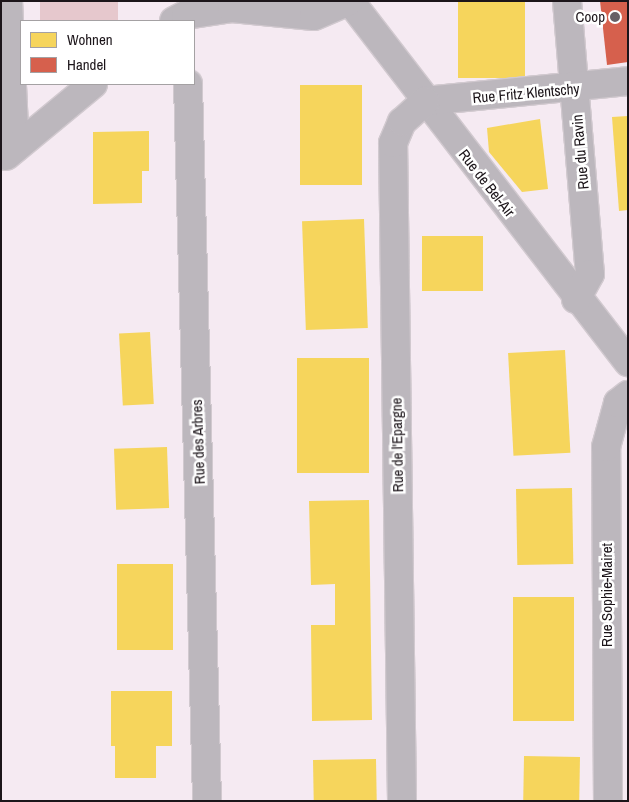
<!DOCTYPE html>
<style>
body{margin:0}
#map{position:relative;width:629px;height:802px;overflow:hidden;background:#f5eaf2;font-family:"Archivo Narrow",sans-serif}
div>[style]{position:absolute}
.green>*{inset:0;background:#e6c8cd;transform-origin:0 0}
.homes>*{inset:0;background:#f6d55c;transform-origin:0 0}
.shops>*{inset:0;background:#d6604d}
.roads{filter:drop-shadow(1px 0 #d1c9cf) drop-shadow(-1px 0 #d1c9cf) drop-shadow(0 1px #d1c9cf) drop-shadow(0 -1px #d1c9cf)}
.minor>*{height:28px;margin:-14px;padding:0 14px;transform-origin:14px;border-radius:14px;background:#bcb7bd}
.dots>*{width:14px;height:14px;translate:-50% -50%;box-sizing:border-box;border:2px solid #fff;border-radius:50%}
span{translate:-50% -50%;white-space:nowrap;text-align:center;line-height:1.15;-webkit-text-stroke:5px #fff;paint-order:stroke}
.poi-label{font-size:15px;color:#1c151a}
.right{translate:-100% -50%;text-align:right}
.street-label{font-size:15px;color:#1c151a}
.frame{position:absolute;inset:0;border:2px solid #1c151a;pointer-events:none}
.legend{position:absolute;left:20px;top:20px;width:175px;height:65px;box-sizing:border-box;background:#fff;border:1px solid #a4a1a3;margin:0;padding:6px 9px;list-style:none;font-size:15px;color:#1c151a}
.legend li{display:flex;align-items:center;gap:10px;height:25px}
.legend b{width:25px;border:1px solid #a4a1a3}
</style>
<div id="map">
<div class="green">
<div style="left:40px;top:1px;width:78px;height:20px"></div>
</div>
<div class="homes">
<div style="left:458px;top:1px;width:67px;height:77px"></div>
<div style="left:300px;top:85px;width:62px;height:100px"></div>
<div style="clip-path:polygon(628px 116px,628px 210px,619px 211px,612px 117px)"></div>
<div style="clip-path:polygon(540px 119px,548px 189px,522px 192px,489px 152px,487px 128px)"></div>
<div style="clip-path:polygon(149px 131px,149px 171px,142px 171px,142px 203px,93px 204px,93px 132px)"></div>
<div style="left:364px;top:219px;width:109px;height:62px;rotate:88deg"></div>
<div style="left:422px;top:236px;width:61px;height:55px"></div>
<div style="left:150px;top:332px;width:72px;height:31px;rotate:87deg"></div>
<div style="left:565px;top:350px;width:103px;height:57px;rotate:87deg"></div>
<div style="left:297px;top:358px;width:72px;height:115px"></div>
<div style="left:167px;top:447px;width:61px;height:53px;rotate:88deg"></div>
<div style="left:572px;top:488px;width:76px;height:56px;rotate:89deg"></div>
<div style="clip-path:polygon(369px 500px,372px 720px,312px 721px,311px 625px,335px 625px,335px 584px,311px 585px,309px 501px)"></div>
<div style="left:117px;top:564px;width:56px;height:86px"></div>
<div style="left:513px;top:597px;width:61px;height:124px"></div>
<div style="clip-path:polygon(111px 691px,172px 691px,172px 746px,156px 746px,156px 778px,115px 778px,115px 746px,111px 746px)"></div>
<div style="left:524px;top:756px;width:56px;height:45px;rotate:1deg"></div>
<div style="left:376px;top:759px;width:42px;height:63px;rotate:89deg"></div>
</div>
<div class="shops">
<div style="clip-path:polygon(600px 1px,628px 1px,628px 62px,607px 65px)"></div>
</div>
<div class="roads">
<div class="minor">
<div style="left:8px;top:1px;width:147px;rotate:87.3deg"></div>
<div style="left:350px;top:1px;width:456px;rotate:52.4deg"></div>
<div style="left:567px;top:1px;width:274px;rotate:85.2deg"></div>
<div style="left:590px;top:274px;width:29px;rotate:119deg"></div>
<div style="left:174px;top:21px;width:13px;rotate:-27deg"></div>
<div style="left:186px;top:15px;width:47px;rotate:-8.7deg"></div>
<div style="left:232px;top:8px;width:82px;rotate:5.6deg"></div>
<div style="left:314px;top:16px;width:38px;rotate:-23deg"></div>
<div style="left:188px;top:84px;width:717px;rotate:88.48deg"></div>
<div style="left:425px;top:101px;width:204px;rotate:-5.6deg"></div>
<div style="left:6px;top:156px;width:113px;rotate:-39.6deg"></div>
<div style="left:402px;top:801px;width:658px;rotate:-90.78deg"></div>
<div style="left:393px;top:143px;width:23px;rotate:-67deg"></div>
<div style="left:402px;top:122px;width:31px;rotate:-42deg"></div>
<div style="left:608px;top:801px;width:354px;rotate:-90.3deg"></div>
<div style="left:606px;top:447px;width:46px;rotate:-74.7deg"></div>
<div style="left:618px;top:403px;width:13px;rotate:-39deg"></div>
</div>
</div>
<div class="dots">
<div style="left:615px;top:17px;background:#686066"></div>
</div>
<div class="poi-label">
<span class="right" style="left:605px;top:17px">Coop</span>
</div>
<div class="street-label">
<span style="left:526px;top:93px;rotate:-5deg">Rue Fritz Klentschy</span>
<span style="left:580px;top:152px;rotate:-95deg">Rue du Ravin</span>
<span style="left:487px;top:183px;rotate:52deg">Rue de Bel-Air</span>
<span style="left:198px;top:442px;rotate:-92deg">Rue des Arbres</span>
<span style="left:397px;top:445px;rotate:-91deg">Rue de l'Epargne</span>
<span style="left:607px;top:595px;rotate:-90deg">Rue Sophie-Mairet</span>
</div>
<div class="frame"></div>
<ul class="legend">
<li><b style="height:14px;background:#f6d55c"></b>Wohnen</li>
<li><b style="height:14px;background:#d6604d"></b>Handel</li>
</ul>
</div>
